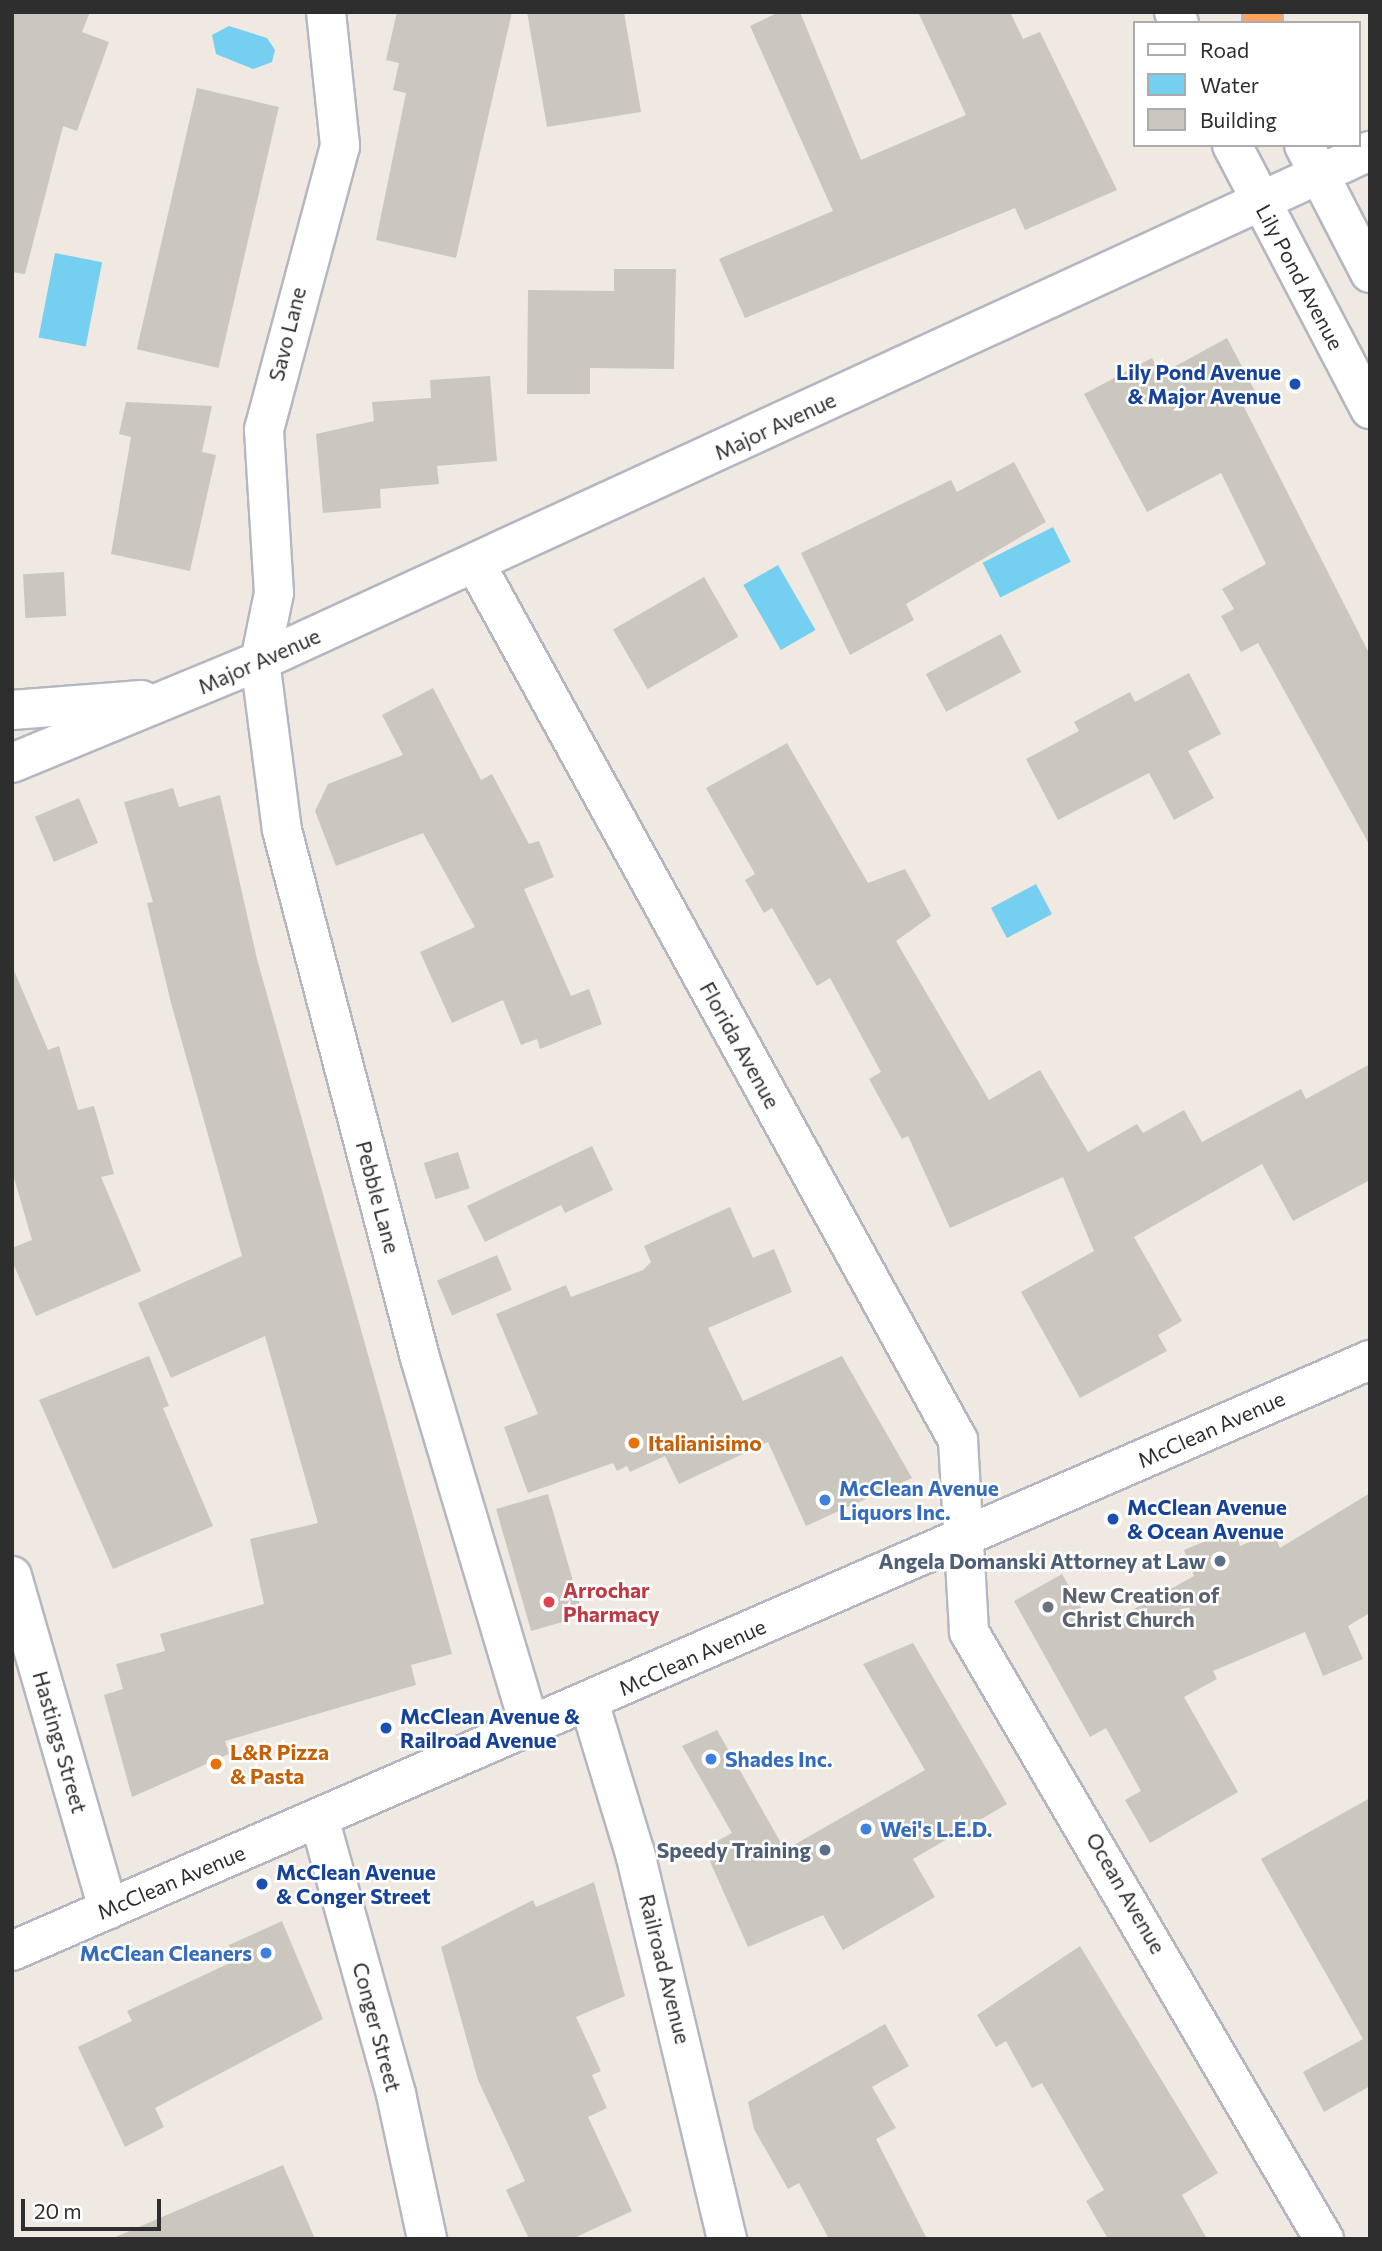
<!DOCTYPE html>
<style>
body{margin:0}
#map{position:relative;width:1382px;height:2251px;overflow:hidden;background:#efe9e1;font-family:Commissioner,sans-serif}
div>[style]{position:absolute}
.water>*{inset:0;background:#75cff0;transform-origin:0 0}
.building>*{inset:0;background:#cbc7bf;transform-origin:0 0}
.roads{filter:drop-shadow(2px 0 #b4b7c1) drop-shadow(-2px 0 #b4b7c1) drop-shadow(0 2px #b4b7c1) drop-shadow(0 -2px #b4b7c1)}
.minor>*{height:38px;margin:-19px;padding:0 19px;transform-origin:19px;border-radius:19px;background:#fff}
.secondary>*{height:38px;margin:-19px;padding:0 19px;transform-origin:19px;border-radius:19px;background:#fff}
.motorway>*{height:38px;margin:-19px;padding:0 19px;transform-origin:19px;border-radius:19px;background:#ffa35c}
.dots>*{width:19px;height:19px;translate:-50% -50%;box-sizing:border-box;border:4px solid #fff;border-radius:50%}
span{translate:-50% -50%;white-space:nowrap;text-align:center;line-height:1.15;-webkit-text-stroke:5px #fff;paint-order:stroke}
.street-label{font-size:21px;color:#2e2e2e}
.transit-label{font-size:21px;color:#164399;font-weight:700}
.right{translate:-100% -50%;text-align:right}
.left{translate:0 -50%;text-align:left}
.food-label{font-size:21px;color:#c56008;font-weight:700}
.shop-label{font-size:21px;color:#366cbe;font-weight:700}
.service-label{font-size:21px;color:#4e5e75;font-weight:700}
.health-label{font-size:21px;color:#be3a42;font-weight:700}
.worship-label{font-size:21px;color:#5b616d;font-weight:700}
.frame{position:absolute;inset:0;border:14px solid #2e2e2e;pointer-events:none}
.legend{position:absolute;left:1133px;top:21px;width:228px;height:126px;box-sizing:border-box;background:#fff;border:2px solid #ababab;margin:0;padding:9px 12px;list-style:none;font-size:21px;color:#2e2e2e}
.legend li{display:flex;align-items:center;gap:14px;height:35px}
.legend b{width:35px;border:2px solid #ababab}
.scale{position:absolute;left:21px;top:2199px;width:140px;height:32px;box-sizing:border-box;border:4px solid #2e2e2e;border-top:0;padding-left:9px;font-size:21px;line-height:24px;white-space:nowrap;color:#2e2e2e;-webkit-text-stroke:5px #fff;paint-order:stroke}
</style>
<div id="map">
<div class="water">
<div style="clip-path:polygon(229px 26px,267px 38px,275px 50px,272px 62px,253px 69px,216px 54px,212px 35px)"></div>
<div style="left:55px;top:253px;width:48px;height:86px;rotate:11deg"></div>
<div style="left:1053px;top:527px;width:39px;height:79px;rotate:63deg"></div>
<div style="left:778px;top:565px;width:75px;height:40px;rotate:60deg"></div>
<div style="left:1036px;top:884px;width:34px;height:51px;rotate:62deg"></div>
</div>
<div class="building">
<div style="clip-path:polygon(12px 12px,90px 12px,82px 32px,109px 42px,77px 131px,63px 126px,25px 274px,12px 272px)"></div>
<div style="clip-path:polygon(397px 12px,512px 12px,456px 258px,376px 240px,406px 93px,393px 90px,399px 63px,386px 60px)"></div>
<div style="clip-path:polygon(527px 12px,624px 12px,641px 112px,547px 127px)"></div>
<div style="clip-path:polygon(779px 12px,800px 12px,861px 160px,966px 115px,918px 12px,1010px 12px,1023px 39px,1040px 32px,1117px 190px,1025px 230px,1015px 208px,745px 318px,719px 259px,833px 211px,750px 26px)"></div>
<div style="left:197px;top:88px;width:84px;height:268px;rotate:13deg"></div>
<div style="clip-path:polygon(614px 269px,676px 269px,674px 369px,590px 368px,590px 394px,527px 394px,528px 290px,614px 291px)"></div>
<div style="clip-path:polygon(1227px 338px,1258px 397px,1243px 405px,1370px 655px,1370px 846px,1258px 643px,1241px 652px,1221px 616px,1234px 609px,1222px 589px,1266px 564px,1221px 473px,1147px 512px,1084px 394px,1152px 358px,1161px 374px)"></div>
<div style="clip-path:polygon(490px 376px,497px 461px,437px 466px,439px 484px,380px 489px,381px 508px,323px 513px,316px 434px,374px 421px,372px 402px,431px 398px,430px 380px)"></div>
<div style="clip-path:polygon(126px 402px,212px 406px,202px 452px,216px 455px,190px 571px,111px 554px,131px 437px,119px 434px)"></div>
<div style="clip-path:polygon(1014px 462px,1046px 522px,906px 604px,914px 620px,850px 655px,801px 553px,951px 480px,957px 492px)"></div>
<div style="left:64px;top:572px;width:44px;height:41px;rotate:87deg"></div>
<div style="left:704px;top:577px;width:69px;height:105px;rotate:60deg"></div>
<div style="left:1001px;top:634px;width:43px;height:85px;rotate:62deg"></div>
<div style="clip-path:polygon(1189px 673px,1221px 734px,1188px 751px,1214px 798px,1174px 820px,1149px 773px,1058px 820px,1026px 759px,1079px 731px,1074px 722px,1130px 692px,1135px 702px)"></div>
<div style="clip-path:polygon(433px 688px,481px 780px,492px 774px,529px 844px,539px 841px,554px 877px,524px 889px,571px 996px,589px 989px,602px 1024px,540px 1049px,537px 1039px,521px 1045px,503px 1000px,452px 1023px,420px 952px,475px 927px,423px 833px,336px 866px,315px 811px,328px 784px,403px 755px,382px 715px)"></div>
<div style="clip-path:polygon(787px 743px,868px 883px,905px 869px,931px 916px,896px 941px,989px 1100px,1040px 1070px,1088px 1152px,1137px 1124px,1143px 1133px,1184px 1110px,1202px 1142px,1301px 1089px,1306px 1099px,1370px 1064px,1370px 1180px,1293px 1221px,1262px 1164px,1134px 1237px,1182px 1321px,1158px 1335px,1167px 1351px,1080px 1398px,1021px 1292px,1094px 1251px,1063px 1177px,950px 1228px,908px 1136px,902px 1139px,869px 1079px,881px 1072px,830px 978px,817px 986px,772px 908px,764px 913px,745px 880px,755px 874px,706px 788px)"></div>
<div style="clip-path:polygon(173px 788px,179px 807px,220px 795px,257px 959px,452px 1654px,411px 1665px,416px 1685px,225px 1741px,229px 1754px,132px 1797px,104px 1695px,123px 1689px,116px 1664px,165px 1651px,160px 1634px,264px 1604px,250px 1539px,318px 1523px,265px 1336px,171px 1378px,138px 1303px,242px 1256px,171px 1003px,147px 903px,153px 902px,124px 802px)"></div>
<div style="left:79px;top:798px;width:49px;height:48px;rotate:67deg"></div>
<div style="clip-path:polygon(12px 966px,48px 1050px,59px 1046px,78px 1110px,94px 1106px,114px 1174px,101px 1177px,141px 1271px,36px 1316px,12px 1261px,12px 1248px,32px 1240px,12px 1171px)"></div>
<div style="clip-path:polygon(592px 1146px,613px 1190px,565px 1213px,561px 1205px,485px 1242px,467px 1206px)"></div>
<div style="left:458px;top:1152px;width:38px;height:36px;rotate:72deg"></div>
<div style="clip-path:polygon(730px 1207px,753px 1258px,774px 1249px,792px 1292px,708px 1328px,743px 1401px,842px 1356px,912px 1478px,806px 1526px,768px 1442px,679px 1484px,665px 1456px,630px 1472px,627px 1466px,617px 1471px,613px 1463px,528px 1493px,504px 1427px,538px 1414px,496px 1314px,566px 1285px,571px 1297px,643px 1270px,651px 1262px,644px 1246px)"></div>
<div style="left:497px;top:1255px;width:38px;height:65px;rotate:67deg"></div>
<div style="clip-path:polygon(149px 1356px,169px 1406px,163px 1408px,213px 1526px,113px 1569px,39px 1400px)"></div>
<div style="clip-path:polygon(1370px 1493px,1370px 1613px,1348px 1626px,1363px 1659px,1323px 1676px,1305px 1632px,1213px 1671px,1217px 1679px,1184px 1697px,1238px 1792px,1150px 1843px,1125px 1800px,1141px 1791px,1106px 1728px,1090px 1737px,1014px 1601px,1062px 1574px,1094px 1631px,1194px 1576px,1184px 1550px,1234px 1529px,1240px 1546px,1273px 1532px,1280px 1548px)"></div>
<div style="left:548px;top:1494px;width:127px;height:54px;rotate:74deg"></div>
<div style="clip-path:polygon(913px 1643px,1007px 1804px,913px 1859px,935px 1897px,843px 1950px,823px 1915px,748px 1947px,704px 1848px,732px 1833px,682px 1746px,717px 1730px,785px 1850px,925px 1770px,863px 1664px)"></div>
<div style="clip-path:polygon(1370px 1798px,1370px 2086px,1324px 2112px,1303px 2072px,1363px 2039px,1261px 1859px)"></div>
<div style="clip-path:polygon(594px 1882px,625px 1996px,576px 2017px,601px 2071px,592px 2075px,607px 2108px,588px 2117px,632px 2211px,572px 2239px,529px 2239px,506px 2190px,525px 2181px,478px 2080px,441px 1947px,533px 1900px,536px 1907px)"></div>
<div style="clip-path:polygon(282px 1921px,323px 2019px,155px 2108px,164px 2127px,125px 2147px,78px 2047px,132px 2021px,127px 2011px,236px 1960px,229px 1945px)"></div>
<div style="clip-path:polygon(1080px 1946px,1218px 2173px,1182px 2195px,1207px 2239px,1108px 2239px,1086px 2201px,1104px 2190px,1042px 2083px,1032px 2088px,1006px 2041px,996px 2047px,977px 2015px)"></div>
<div style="clip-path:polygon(885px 2024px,909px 2066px,872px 2087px,896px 2128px,876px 2139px,927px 2239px,829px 2239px,799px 2183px,788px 2189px,754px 2129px,748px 2102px)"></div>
<div style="clip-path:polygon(283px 2165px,315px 2239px,111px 2239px)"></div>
</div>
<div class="roads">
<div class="minor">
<div style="left:326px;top:12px;width:135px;rotate:84deg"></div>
<div style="left:340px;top:146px;width:294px;rotate:105deg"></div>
<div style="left:264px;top:430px;width:163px;rotate:86.5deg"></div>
<div style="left:274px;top:593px;width:69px;rotate:101.6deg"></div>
<div style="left:260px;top:661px;width:170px;rotate:82.6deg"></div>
<div style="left:282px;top:830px;width:546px;rotate:75.35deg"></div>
<div style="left:420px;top:1358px;width:384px;rotate:73.4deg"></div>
<div style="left:475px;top:563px;width:1001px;rotate:61.16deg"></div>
<div style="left:958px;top:1440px;width:192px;rotate:86.7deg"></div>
<div style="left:969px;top:1632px;width:703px;rotate:59.68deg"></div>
<div style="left:12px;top:710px;width:130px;rotate:-4.4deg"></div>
<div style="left:12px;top:763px;width:268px;rotate:-22.4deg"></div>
<div style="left:260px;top:661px;width:1222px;rotate:-24.68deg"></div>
<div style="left:12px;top:1576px;width:347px;rotate:73.9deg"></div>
<div style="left:589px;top:1702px;width:158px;rotate:73.1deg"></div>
<div style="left:635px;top:1853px;width:397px;rotate:76.6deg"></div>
<div style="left:319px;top:1818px;width:287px;rotate:74.4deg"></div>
<div style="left:396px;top:2094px;width:148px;rotate:77.9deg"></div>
<div style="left:12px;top:1951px;width:1481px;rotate:-23.52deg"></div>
</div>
<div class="secondary">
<div style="left:1174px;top:12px;width:12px;rotate:66deg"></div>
<div style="left:1232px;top:145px;width:298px;rotate:62.4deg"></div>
<div style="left:1304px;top:145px;width:144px;rotate:62.7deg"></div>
</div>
<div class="motorway">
<div style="left:1262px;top:12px;width:11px;rotate:85deg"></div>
</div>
</div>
<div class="dots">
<div style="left:1295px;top:384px;background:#1a4fb4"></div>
<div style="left:634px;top:1443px;background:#e8710a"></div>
<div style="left:825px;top:1500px;background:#3f7fe0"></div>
<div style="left:1113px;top:1519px;background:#1a4fb4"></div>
<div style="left:1220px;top:1561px;background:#5c6f8a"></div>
<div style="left:549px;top:1602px;background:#e0444e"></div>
<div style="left:1048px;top:1607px;background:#6b7280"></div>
<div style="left:386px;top:1728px;background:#1a4fb4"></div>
<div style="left:711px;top:1759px;background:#3f7fe0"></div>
<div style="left:216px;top:1764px;background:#e8710a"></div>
<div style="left:866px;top:1829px;background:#3f7fe0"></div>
<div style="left:825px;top:1850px;background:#5c6f8a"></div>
<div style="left:262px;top:1884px;background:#1a4fb4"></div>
<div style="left:266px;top:1953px;background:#3f7fe0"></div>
</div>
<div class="street-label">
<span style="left:1300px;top:277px;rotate:62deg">Lily Pond Avenue</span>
<span style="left:287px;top:334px;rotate:-76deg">Savo Lane</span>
<span style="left:775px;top:426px;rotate:-25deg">Major Avenue</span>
<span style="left:259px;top:661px;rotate:-24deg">Major Avenue</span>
<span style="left:740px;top:1045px;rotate:61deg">Florida Avenue</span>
<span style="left:378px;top:1197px;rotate:75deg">Pebble Lane</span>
<span style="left:1211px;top:1429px;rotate:-24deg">McClean Avenue</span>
<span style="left:692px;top:1657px;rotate:-24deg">McClean Avenue</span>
<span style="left:60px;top:1742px;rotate:74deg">Hastings Street</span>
<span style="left:171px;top:1882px;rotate:-23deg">McClean Avenue</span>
<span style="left:1126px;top:1893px;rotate:60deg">Ocean Avenue</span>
<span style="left:665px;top:1969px;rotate:76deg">Railroad Avenue</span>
<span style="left:377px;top:2027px;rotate:75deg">Conger Street</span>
</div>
<div class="transit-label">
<span class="right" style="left:1281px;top:384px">Lily Pond Avenue<br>&amp; Major Avenue</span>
<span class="left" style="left:1127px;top:1519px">McClean Avenue<br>&amp; Ocean Avenue</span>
<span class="left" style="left:400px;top:1728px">McClean Avenue &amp;<br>Railroad Avenue</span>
<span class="left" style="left:276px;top:1884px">McClean Avenue<br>&amp; Conger Street</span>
</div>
<div class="food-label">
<span class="left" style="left:648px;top:1443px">Italianisimo</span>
<span class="left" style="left:230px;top:1764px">L&amp;R Pizza<br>&amp; Pasta</span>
</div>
<div class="shop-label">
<span class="left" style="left:839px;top:1500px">McClean Avenue<br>Liquors Inc.</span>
<span class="left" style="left:725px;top:1759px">Shades Inc.</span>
<span class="left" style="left:880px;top:1829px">Wei's L.E.D.</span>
<span class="right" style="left:252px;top:1953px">McClean Cleaners</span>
</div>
<div class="service-label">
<span class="right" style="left:1206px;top:1561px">Angela Domanski Attorney at Law</span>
<span class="right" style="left:811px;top:1850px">Speedy Training</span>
</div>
<div class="health-label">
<span class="left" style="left:563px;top:1602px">Arrochar<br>Pharmacy</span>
</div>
<div class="worship-label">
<span class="left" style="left:1062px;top:1607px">New Creation of<br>Christ Church</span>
</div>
<div class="frame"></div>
<ul class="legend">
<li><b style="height:9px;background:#fff"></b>Road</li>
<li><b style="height:19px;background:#75cff0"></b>Water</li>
<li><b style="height:19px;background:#cbc7bf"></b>Building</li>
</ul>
<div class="scale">20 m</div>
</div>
